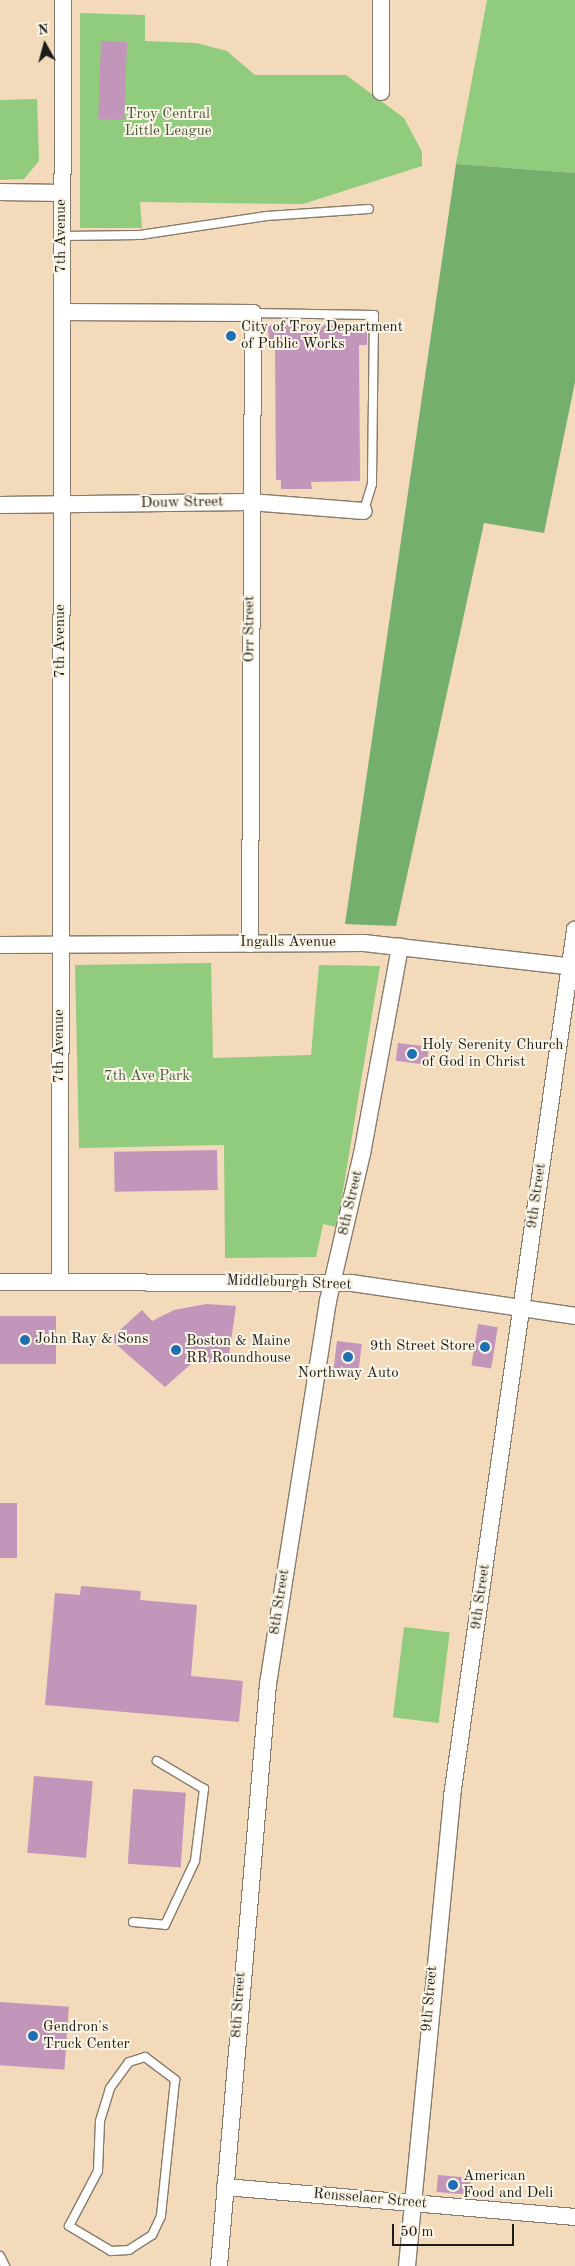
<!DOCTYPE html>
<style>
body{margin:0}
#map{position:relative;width:575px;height:2266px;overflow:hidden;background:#f3dabb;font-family:"Old Standard TT",serif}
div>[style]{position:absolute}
.green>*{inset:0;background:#91cb7e;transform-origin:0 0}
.forest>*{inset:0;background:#74af6d}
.building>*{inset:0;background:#c295ba;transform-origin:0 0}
.roads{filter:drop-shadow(1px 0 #887b6c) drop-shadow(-1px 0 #887b6c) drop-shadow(0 1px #887b6c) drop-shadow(0 -1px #887b6c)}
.service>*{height:8px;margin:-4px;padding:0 4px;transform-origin:4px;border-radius:4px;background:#fff}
.minor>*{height:16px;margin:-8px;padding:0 8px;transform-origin:8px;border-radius:8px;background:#fff}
.dots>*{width:14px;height:14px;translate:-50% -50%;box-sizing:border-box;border:2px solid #fcf5e5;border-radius:50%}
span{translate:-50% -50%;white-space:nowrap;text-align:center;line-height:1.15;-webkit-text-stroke:4px #fcf5e5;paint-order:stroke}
.park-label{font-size:15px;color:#45593e}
.street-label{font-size:15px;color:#1c1c1c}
.poi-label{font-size:15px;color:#1c1c1c}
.left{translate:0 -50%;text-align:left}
.right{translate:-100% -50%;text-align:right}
.north{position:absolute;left:20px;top:20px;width:50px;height:50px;-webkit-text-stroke:4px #fcf5e5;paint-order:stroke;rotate:353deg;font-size:14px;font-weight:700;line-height:20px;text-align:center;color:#1c1c1c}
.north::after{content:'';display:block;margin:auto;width:18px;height:22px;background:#1c1c1c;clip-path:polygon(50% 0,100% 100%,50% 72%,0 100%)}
.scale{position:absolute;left:392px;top:2224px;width:122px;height:22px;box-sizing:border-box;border:2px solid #1c1c1c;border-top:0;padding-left:6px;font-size:15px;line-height:18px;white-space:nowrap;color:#1c1c1c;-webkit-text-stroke:4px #fcf5e5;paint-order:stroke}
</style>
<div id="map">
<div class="green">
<div style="clip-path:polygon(487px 0,575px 0,575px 173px,456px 164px)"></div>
<div style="clip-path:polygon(80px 13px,145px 15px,145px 41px,196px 43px,227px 51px,255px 75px,346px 75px,404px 118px,422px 152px,422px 166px,303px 204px,140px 202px,142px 228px,80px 228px)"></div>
<div style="clip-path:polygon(37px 99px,39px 161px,24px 179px,0 180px,0 100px)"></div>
<div style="clip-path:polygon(211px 963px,213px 1058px,311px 1055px,319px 965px,380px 966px,337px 1227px,323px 1224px,316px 1257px,225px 1258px,224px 1145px,79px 1148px,75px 965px)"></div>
<div style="left:404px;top:1627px;width:46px;height:91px;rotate:7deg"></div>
</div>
<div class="forest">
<div style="clip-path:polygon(456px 164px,575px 173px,575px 382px,544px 533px,484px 523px,396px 926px,345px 924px)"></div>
</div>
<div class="building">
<div style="left:101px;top:41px;width:26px;height:78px;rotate:2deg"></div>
<div style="clip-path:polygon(268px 325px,367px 325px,367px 345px,359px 345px,360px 481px,311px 482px,312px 489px,281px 489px,281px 480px,276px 480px,275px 345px,269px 345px)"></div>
<div style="left:398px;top:1043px;width:31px;height:18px;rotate:7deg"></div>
<div style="left:217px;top:1150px;width:40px;height:103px;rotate:89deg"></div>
<div style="clip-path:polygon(206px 1304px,236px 1306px,228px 1362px,191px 1364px,165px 1387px,110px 1339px,142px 1310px,152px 1321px,174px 1310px)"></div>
<div style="left:56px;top:1316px;width:48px;height:56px;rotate:90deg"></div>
<div style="left:478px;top:1324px;width:20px;height:42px;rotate:9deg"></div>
<div style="left:337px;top:1341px;width:25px;height:28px;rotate:7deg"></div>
<div style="left:0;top:1503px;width:17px;height:55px"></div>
<div style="clip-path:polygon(81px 1586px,141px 1591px,140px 1600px,197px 1605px,191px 1676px,243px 1681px,239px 1722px,45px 1705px,55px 1593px,80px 1595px)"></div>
<div style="left:34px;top:1776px;width:59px;height:77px;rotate:5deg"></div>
<div style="left:133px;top:1789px;width:53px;height:75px;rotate:4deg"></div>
<div style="left:0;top:2002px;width:69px;height:63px;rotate:4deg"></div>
<div style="left:438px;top:2175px;width:33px;height:17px;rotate:5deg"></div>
</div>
<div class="roads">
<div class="service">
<div style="left:62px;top:236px;width:78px;rotate:-0.7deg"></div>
<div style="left:140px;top:235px;width:128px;rotate:-8.5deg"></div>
<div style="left:267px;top:216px;width:102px;rotate:-3.9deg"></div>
<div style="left:253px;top:313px;width:121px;rotate:0.9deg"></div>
<div style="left:374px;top:315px;width:169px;rotate:90.7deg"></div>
<div style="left:372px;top:484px;width:28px;rotate:107deg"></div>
<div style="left:133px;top:1922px;width:32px;rotate:5deg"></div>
<div style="left:165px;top:1925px;width:71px;rotate:-64.9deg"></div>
<div style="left:195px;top:1861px;width:73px;rotate:-82.9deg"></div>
<div style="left:204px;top:1789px;width:55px;rotate:-149.2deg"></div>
<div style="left:145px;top:2057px;width:38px;rotate:37deg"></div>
<div style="left:175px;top:2080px;width:137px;rotate:95.9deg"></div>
<div style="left:161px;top:2216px;width:21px;rotate:115deg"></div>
<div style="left:152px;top:2235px;width:27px;rotate:147deg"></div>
<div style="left:129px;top:2250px;width:18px;rotate:177deg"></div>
<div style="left:111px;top:2251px;width:49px;rotate:-149.2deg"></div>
<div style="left:69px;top:2226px;width:62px;rotate:-62.2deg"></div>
<div style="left:98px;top:2171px;width:50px;rotate:-87.7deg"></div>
<div style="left:100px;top:2121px;width:34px;rotate:-73deg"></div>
<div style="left:110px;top:2088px;width:32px;rotate:-54deg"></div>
<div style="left:129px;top:2062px;width:17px;rotate:-17deg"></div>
<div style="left:0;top:2256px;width:11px;rotate:63deg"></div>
</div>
<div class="minor">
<div style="left:381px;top:0;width:92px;rotate:90deg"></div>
<div style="left:0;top:192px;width:62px;rotate:0.9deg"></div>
<div style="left:62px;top:312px;width:191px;rotate:0.3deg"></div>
<div style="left:253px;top:313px;width:631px;rotate:90.27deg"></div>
<div style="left:0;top:505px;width:250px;rotate:-0.7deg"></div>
<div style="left:250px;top:502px;width:114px;rotate:4.5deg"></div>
<div style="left:0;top:945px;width:364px;rotate:-0.3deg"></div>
<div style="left:364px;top:943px;width:212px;rotate:6.5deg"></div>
<div style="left:0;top:1282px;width:352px;rotate:0.2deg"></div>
<div style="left:352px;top:1283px;width:225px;rotate:8.4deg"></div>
<div style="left:60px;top:1282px;width:1282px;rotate:-89.87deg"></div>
<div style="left:225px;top:2187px;width:351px;rotate:4.9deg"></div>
<div style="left:219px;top:2266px;width:584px;rotate:-85.19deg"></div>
<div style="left:268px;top:1684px;width:388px;rotate:-81.1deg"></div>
<div style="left:328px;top:1301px;width:151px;rotate:-77deg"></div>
<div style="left:362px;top:1154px;width:211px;rotate:-79.6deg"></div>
<div style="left:407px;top:2266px;width:472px;rotate:-84.5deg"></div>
<div style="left:452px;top:1796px;width:875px;rotate:-81.92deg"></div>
</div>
</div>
<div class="dots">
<div style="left:231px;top:336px;background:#1f6fb2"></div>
<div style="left:412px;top:1054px;background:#1f6fb2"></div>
<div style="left:25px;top:1340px;background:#1f6fb2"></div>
<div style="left:485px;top:1347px;background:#1f6fb2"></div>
<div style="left:176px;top:1350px;background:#1f6fb2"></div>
<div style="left:348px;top:1357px;background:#1f6fb2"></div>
<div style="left:33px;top:2036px;background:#1f6fb2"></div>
<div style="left:453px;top:2185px;background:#1f6fb2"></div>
</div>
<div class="park-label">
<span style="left:168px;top:123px">Troy Central<br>Little League</span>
<span style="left:147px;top:1077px">7th Ave Park</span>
</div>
<div class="street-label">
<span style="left:62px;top:236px;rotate:-90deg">7th Avenue</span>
<span style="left:182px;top:503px;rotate:-1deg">Douw Street</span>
<span style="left:250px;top:629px;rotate:-90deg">Orr Street</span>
<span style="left:61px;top:641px;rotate:-90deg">7th Avenue</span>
<span style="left:288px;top:943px">Ingalls Avenue</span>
<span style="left:60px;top:1046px;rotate:-90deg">7th Avenue</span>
<span style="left:537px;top:1196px;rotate:-82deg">9th Street</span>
<span style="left:351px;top:1203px;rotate:-77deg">8th Street</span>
<span style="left:289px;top:1283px;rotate:2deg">Middleburgh Street</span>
<span style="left:481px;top:1597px;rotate:-82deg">9th Street</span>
<span style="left:280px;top:1602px;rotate:-81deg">8th Street</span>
<span style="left:430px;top:1999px;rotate:-85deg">9th Street</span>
<span style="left:239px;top:2005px;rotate:-86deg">8th Street</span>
<span style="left:370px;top:2199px;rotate:5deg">Rensselaer Street</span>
</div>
<div class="poi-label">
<span class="left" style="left:241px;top:336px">City of Troy Department<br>of Public Works</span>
<span class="left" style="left:422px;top:1054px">Holy Serenity Church<br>of God in Christ</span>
<span class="left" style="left:35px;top:1340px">John Ray &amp; Sons</span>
<span class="left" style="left:186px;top:1350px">Boston &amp; Maine<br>RR Roundhouse</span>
<span class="right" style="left:475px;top:1347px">9th Street Store</span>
<span style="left:348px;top:1374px">Northway Auto</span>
<span class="left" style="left:43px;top:2036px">Gendron's<br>Truck Center</span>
<span class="left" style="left:463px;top:2185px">American<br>Food and Deli</span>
</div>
<div class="north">N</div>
<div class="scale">50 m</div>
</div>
